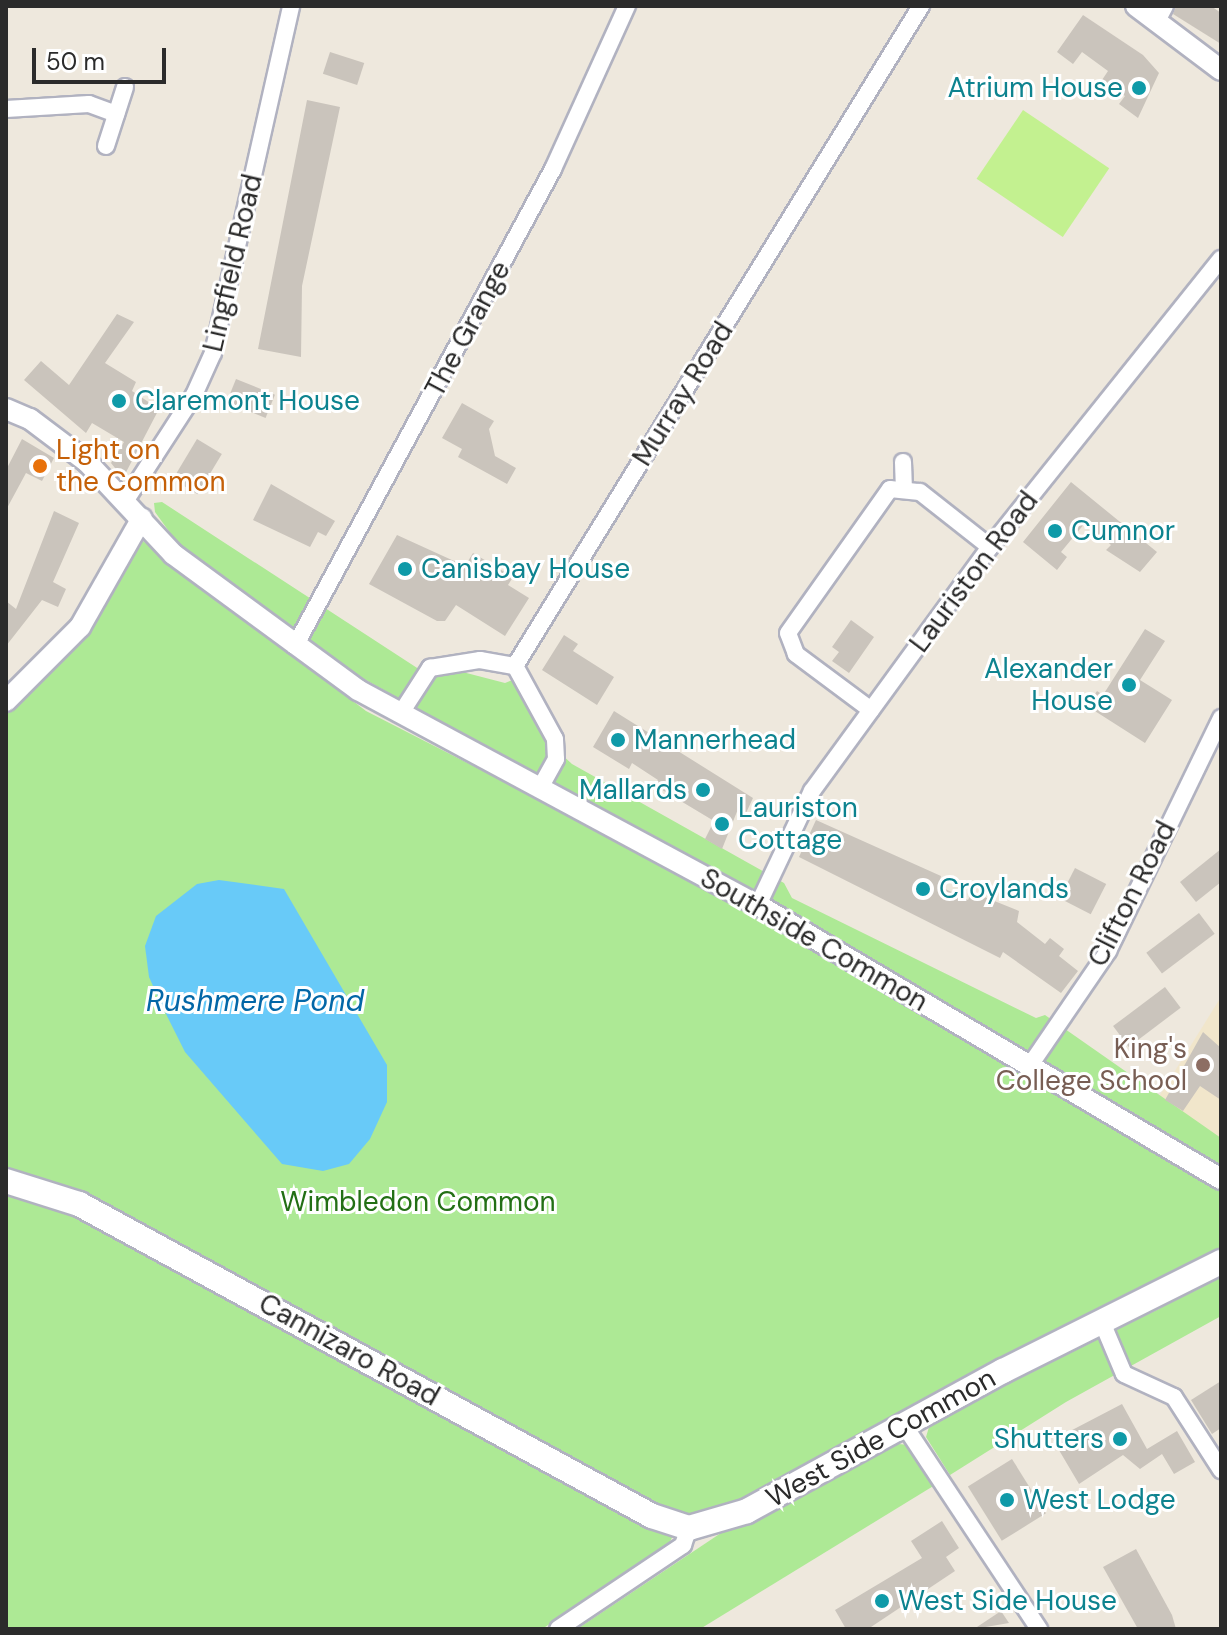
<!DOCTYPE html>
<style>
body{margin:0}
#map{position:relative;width:1227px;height:1635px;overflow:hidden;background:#eee8dd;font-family:"DM Sans",sans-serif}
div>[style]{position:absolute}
.education>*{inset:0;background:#f1e6cb}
.green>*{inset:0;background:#ade995}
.pitch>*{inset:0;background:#c3f190;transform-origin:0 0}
.water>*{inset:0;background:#68caf8}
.building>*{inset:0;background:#cac4bc;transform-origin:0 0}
.roads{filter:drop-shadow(2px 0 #b1b2c0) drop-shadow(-2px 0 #b1b2c0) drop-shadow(0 2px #b1b2c0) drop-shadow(0 -2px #b1b2c0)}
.minor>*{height:16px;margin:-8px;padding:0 8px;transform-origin:8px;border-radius:8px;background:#fff}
.tertiary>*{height:20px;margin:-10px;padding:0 10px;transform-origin:10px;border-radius:10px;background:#fff}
.secondary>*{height:24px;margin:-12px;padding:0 12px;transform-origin:12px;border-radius:12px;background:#fff}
.dots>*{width:22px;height:22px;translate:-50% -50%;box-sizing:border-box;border:4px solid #fff;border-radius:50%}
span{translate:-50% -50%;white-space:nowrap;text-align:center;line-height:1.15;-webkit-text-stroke:6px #fff;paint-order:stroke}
.culture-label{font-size:28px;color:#0d838f}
.right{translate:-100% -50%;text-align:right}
.left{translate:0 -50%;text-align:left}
.street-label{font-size:28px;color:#2b2b2b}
.food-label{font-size:28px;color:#c56008}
.education-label{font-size:28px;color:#785e54}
.park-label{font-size:28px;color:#236f15}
.water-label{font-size:30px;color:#0367a7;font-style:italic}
.frame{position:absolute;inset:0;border:8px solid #2b2b2b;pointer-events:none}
.scale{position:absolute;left:32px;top:48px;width:134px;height:36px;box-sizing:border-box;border:4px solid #2b2b2b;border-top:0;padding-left:10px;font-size:24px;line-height:28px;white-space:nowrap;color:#2b2b2b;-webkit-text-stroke:6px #fff;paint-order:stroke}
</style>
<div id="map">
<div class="education">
<div style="clip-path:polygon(1221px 997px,1221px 1138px,1158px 1098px)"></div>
</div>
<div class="green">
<div style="clip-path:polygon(162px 502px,431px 677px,451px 669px,505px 683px,515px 679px,547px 741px,572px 764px,784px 883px,792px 898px,1036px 1018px,1045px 1015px,1221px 1138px,1221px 1168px,943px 1003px,348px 670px,181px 548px,155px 512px,154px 503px)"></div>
<div style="clip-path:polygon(143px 541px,366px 711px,735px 900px,1221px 1190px,1221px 1255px,740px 1508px,678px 1525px,667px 1548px,542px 1629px,6px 1629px,6px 715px,98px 618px)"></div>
<div style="clip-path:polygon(1221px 1270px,1221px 1316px,1066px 1402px,950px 1475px,926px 1437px,932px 1417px,1159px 1309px)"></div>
<div style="clip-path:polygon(888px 1443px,909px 1445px,935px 1485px,700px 1629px,577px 1629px,724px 1531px)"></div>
</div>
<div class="pitch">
<div style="left:1023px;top:110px;width:104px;height:83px;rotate:34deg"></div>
</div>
<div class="water">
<div style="clip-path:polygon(219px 880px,284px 889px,387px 1065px,387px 1102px,370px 1139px,349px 1164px,323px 1171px,282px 1164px,185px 1052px,162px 1006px,149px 977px,145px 946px,156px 916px,197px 884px)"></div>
</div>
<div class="building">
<div style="clip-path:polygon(1176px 6px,1211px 6px,1221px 13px,1221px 44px,1173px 14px)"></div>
<div style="clip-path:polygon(1083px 15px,1143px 55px,1159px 73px,1138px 118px,1119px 104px,1125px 96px,1102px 80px,1108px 71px,1082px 52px,1073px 64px,1057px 52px)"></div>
<div style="left:330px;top:52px;width:36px;height:23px;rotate:18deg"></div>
<div style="clip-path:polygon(307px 100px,340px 107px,302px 286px,301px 357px,258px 349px)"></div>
<div style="clip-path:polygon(117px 314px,134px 322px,105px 363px,136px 382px,132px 391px,159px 409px,123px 478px,111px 463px,124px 442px,92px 423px,86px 433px,24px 380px,41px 361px,69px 385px)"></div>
<div style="left:236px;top:379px;width:42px;height:25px;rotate:22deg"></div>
<div style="clip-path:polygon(462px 403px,494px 421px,489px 429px,495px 456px,516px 468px,507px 484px,458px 457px,462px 449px,442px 438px)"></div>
<div style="clip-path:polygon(22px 439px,54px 458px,42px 481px,26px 473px,6px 510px,6px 470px)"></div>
<div style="left:197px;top:439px;width:29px;height:47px;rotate:31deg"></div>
<div style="clip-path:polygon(1071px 482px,1157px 552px,1140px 572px,1106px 550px,1111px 545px,1085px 523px,1061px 552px,1067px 557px,1057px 570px,1023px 542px)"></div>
<div style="clip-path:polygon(271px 484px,335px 521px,326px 536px,318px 532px,310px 547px,253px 520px)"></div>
<div style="clip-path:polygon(54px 511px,79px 523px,53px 582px,66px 589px,58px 607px,42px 600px,6px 646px,6px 601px,16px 609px)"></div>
<div style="clip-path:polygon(397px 535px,465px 566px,473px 553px,513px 577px,508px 585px,529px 598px,505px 636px,456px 605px,445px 621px,437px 621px,369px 584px)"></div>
<div style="clip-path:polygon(851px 620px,874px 637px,849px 673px,832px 661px,839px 652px,832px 647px)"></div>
<div style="clip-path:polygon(1145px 629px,1165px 641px,1140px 680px,1172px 700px,1145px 743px,1087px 706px,1097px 691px,1103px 695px)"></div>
<div style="clip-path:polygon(564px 635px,578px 644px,573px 651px,614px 677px,597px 705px,542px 670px)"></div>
<div style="clip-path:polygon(614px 711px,753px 798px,746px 813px,738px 809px,722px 849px,705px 839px,714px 821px,654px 785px,658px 780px,632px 763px,629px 769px,593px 747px)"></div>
<div style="clip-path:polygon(816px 820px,941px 876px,939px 886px,968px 900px,972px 892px,1019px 911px,1017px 922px,1045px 944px,1050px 938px,1064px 949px,1059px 956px,1078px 971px,1061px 993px,1003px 952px,1000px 958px,799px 857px)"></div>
<div style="clip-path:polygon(1221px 849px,1221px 882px,1196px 902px,1180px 882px)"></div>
<div style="left:1075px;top:868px;width:35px;height:34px;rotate:27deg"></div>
<div style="left:1199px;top:913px;width:26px;height:66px;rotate:53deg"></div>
<div style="left:1165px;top:987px;width:26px;height:65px;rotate:53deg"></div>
<div style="clip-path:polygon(1203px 1032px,1221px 1048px,1221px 1100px,1200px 1086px,1183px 1111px,1165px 1100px)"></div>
<div style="clip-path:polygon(1221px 1381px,1221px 1428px,1212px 1434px,1191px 1400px)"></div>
<div style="clip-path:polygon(1122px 1404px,1147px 1449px,1177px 1431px,1195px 1462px,1174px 1474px,1162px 1454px,1140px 1469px,1123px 1455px,1079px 1484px,1053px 1440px)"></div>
<div style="left:1012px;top:1459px;width:64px;height:52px;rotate:58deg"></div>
<div style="clip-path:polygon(942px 1521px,959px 1548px,946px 1557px,955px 1571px,868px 1629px,846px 1629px,835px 1610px,922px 1558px,911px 1541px)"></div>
<div style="clip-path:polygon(1136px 1549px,1172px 1615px,1176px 1629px,1138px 1629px,1103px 1567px)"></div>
<div style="clip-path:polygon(1001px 1611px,1009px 1623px,974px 1629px)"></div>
</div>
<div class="roads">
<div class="minor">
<div style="left:1157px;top:21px;width:17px;rotate:-62deg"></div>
<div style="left:6px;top:109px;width:83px;rotate:-3.4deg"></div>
<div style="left:89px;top:104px;width:29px;rotate:20deg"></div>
<div style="left:106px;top:146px;width:62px;rotate:-72.1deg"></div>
<div style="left:903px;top:462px;width:26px;rotate:88deg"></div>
<div style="left:126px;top:500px;width:125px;rotate:-57.1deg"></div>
<div style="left:194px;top:395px;width:46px;rotate:-65.7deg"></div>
<div style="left:213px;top:353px;width:356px;rotate:-77.3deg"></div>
<div style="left:295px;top:646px;width:542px;rotate:-61.59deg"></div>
<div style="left:553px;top:169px;width:179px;rotate:-65.6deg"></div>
<div style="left:871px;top:710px;width:94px;rotate:-143.3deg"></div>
<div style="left:796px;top:654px;width:22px;rotate:-111deg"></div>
<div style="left:788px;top:633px;width:176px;rotate:-54.7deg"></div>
<div style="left:890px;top:489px;width:30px;rotate:6deg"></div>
<div style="left:920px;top:492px;width:89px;rotate:38.2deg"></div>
<div style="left:401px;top:713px;width:54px;rotate:-57.2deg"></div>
<div style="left:430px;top:668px;width:51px;rotate:-9.1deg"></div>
<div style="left:480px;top:660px;width:36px;rotate:10deg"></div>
<div style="left:540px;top:788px;width:33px;rotate:-61deg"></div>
<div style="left:556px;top:759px;width:20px;rotate:-93deg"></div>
<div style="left:555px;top:739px;width:83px;rotate:-118.7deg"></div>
<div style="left:515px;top:666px;width:775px;rotate:-58.4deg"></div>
<div style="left:758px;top:905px;width:126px;rotate:-64.7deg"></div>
<div style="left:812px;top:791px;width:302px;rotate:-53.9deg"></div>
<div style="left:990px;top:547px;width:369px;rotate:-51.3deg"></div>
<div style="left:1031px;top:1064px;width:137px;rotate:-55.7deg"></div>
<div style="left:1108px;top:951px;width:259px;rotate:-64.1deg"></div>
<div style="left:1102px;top:1322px;width:56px;rotate:67.1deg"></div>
<div style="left:1124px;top:1374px;width:55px;rotate:24.7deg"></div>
<div style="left:1174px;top:1397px;width:87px;rotate:57.2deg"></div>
<div style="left:904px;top:1425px;width:245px;rotate:56.5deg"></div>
<div style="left:558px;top:1629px;width:151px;rotate:-33.9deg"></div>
<div style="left:683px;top:1545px;width:18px;rotate:-71deg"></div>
</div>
<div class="tertiary">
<div style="left:1136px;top:6px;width:106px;rotate:37deg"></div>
<div style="left:6px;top:409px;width:26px;rotate:23deg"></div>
<div style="left:30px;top:419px;width:71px;rotate:37deg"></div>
<div style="left:87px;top:462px;width:126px;rotate:46.9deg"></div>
<div style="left:173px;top:554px;width:230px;rotate:36.3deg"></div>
<div style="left:358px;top:690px;width:454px;rotate:28.3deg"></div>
<div style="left:758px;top:905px;width:538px;rotate:30.62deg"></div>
<div style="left:6px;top:701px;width:105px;rotate:-45deg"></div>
<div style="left:80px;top:627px;width:125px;rotate:-60.4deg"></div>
</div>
<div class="secondary">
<div style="left:6px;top:1181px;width:77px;rotate:17.5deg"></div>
<div style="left:79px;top:1204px;width:652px;rotate:28.57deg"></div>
<div style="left:652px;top:1516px;width:39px;rotate:18deg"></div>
<div style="left:689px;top:1528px;width:60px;rotate:-16.3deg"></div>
<div style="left:747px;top:1511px;width:292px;rotate:-28.7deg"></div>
<div style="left:1003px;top:1371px;width:244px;rotate:-26.6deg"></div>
</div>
</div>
<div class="dots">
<div style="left:1139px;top:88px;background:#0f9aa8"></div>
<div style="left:119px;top:401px;background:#0f9aa8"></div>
<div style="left:40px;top:466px;background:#e8710a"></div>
<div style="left:1055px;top:531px;background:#0f9aa8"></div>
<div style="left:405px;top:569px;background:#0f9aa8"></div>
<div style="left:1129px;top:685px;background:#0f9aa8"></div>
<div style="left:618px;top:740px;background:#0f9aa8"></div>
<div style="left:703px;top:790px;background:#0f9aa8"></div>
<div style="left:722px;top:824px;background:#0f9aa8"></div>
<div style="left:923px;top:889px;background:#0f9aa8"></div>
<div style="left:1203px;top:1065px;background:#8d6e63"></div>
<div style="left:1120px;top:1439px;background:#0f9aa8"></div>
<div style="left:1007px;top:1500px;background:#0f9aa8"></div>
<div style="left:882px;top:1601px;background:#0f9aa8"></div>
</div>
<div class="culture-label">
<span class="right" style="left:1123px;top:88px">Atrium House</span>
<span class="left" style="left:135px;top:401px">Claremont House</span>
<span class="left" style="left:1071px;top:531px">Cumnor</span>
<span class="left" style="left:421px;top:569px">Canisbay House</span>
<span class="right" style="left:1113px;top:685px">Alexander<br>House</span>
<span class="left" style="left:634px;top:740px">Mannerhead</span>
<span class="right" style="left:687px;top:790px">Mallards</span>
<span class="left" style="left:738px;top:824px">Lauriston<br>Cottage</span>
<span class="left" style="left:939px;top:889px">Croylands</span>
<span class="right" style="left:1104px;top:1439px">Shutters</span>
<span class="left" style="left:1023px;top:1500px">West Lodge</span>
<span class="left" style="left:898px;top:1601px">West Side House</span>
</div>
<div class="street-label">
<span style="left:233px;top:263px;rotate:-77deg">Lingfield Road</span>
<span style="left:468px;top:329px;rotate:-62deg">The Grange</span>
<span style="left:683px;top:394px;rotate:-58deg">Murray Road</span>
<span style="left:974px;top:572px;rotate:-53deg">Lauriston Road</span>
<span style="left:1132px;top:894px;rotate:-63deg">Clifton Road</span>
<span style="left:814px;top:940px;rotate:30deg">Southside Common</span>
<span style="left:349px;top:1350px;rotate:29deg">Cannizaro Road</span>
<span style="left:881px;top:1438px;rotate:-29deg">West Side Common</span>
</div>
<div class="food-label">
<span class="left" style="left:56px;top:466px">Light on<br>the Common</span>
</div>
<div class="education-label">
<span class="right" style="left:1187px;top:1065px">King's<br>College School</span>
</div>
<div class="park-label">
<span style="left:418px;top:1202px">Wimbledon Common</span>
</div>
<div class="water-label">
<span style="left:255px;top:1001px">Rushmere Pond</span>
</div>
<div class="frame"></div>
<div class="scale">50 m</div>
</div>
